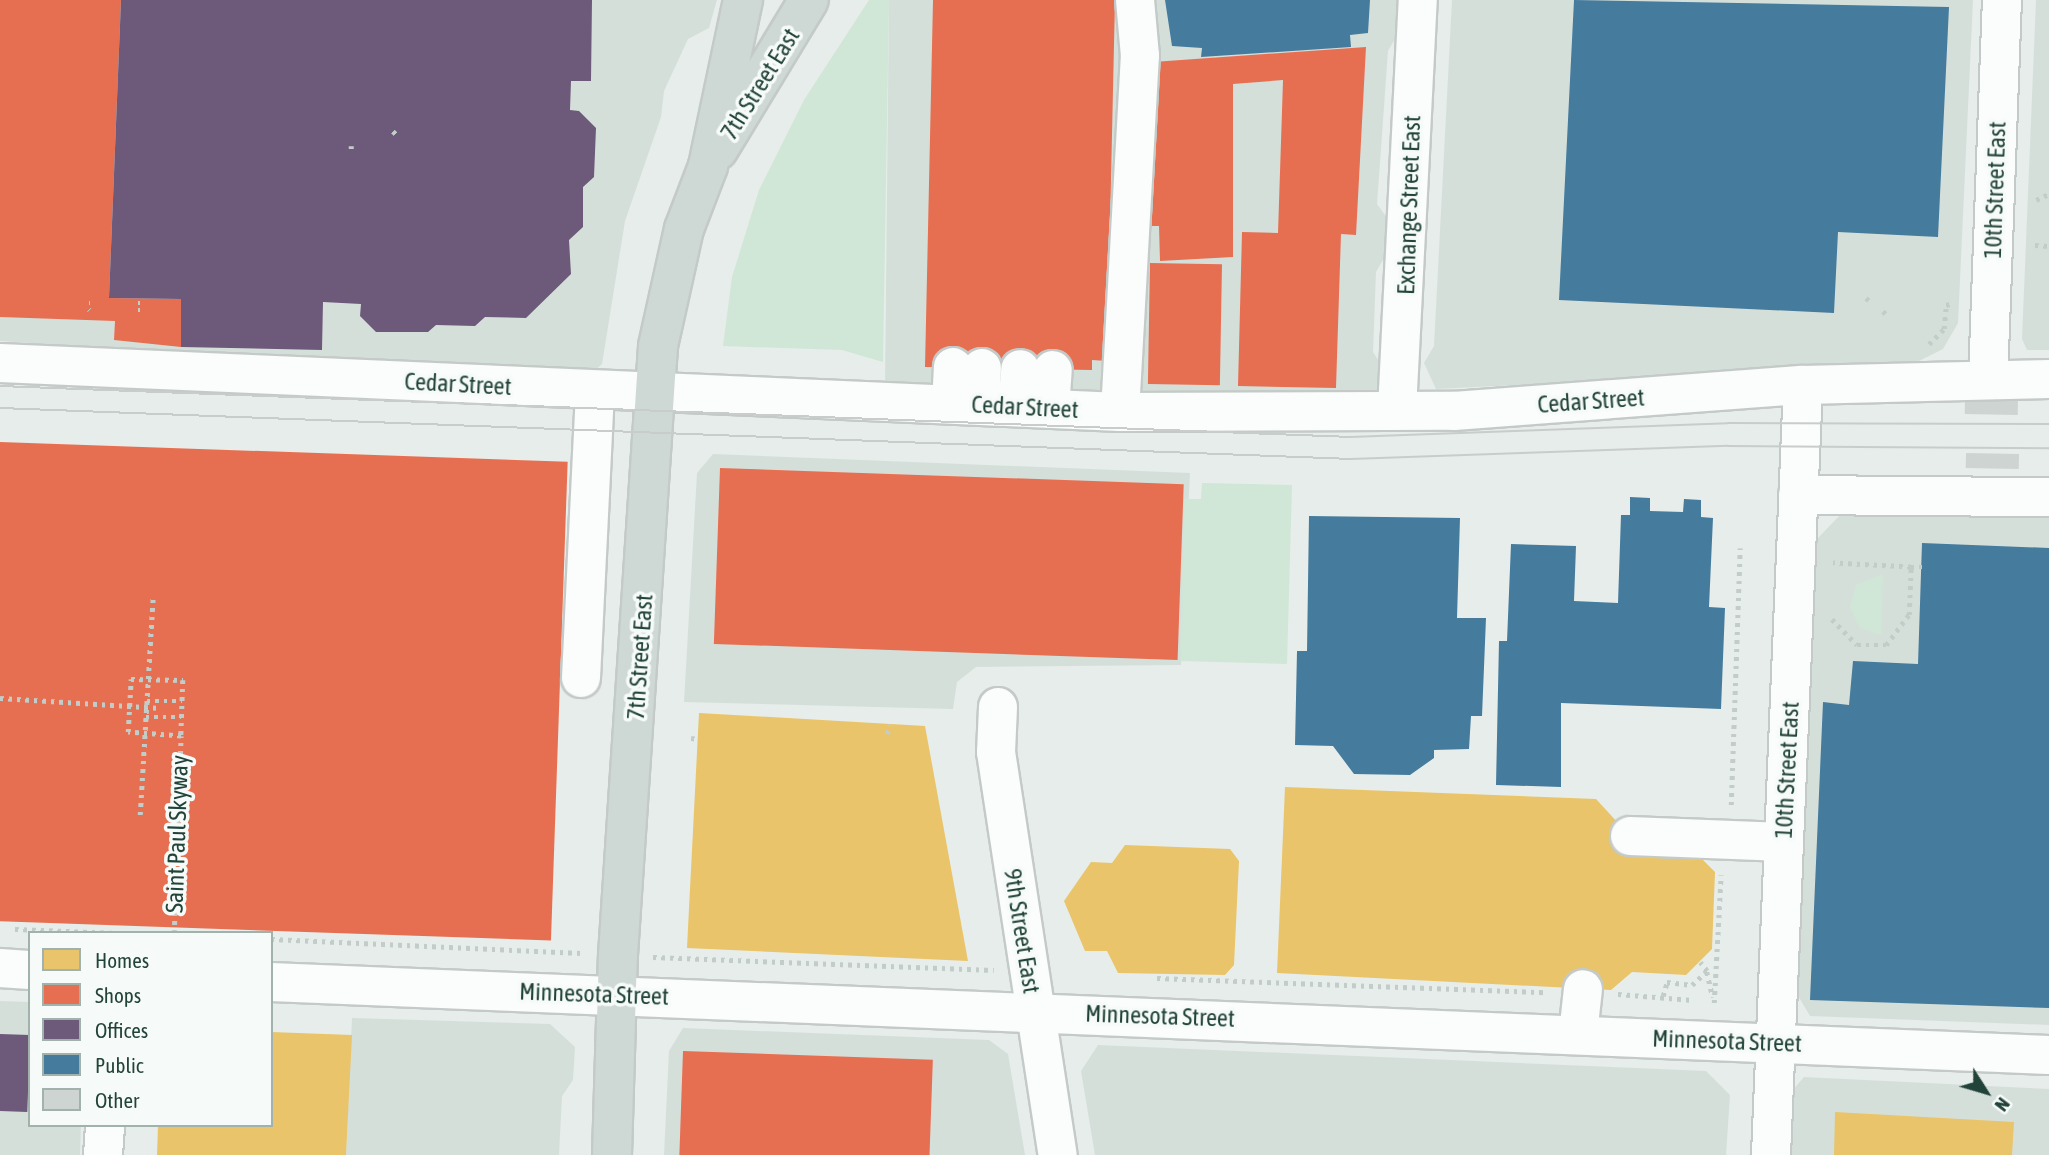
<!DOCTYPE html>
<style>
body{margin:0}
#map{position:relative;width:2049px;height:1155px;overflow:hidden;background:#e7edea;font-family:"Asap Condensed",sans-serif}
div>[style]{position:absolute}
.built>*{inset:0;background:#d5dfda}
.green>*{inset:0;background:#d0e6d6}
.homes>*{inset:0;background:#e9c46a}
.shops>*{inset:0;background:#e76f51;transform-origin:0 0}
.offices>*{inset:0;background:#6d597a;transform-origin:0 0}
.public>*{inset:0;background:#457b9d}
.building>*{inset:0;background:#ced4d1;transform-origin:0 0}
.path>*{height:4.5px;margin-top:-2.25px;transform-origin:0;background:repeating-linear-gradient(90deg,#c2ccc9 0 3.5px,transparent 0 8.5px)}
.roads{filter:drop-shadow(2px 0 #c4cac7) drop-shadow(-2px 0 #c4cac7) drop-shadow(0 2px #c4cac7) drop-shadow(0 -2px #c4cac7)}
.minor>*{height:38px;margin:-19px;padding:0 19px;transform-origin:19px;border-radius:19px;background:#fbfcfc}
.major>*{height:38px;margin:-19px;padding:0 19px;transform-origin:19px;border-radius:19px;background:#ced8d5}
.tram>*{height:2px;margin:-1px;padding:0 1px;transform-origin:1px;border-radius:1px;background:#c8cdcb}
span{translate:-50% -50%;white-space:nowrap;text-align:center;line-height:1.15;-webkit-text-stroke:7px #f6fbf9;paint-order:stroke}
.street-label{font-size:24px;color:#224339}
.legend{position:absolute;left:28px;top:931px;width:245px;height:196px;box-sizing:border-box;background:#f6fbf9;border:2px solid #a1b1ac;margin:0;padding:9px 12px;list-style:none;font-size:21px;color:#224339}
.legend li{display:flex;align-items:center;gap:14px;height:35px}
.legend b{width:35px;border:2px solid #a1b1ac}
.north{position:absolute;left:1951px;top:1057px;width:70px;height:70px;-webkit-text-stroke:5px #f6fbf9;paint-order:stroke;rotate:127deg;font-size:19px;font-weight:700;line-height:28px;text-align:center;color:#224339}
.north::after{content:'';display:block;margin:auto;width:24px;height:32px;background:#224339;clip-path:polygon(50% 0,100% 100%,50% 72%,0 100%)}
</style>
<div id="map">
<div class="built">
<div style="clip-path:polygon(0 0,717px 0,709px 28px,688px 39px,664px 91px,661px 117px,625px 221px,602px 364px,591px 374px,83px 360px,42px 344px,0 341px)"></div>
<div style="clip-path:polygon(889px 0,1400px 0,1399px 32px,1388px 51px,1377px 204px,1390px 222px,1387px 253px,1376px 272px,1373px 352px,1384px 369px,1380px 390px,1361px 403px,885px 386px)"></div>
<div style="clip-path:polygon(1452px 0,1973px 0,1958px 323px,1943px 349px,1911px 365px,1436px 389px,1424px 363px,1434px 346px)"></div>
<div style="clip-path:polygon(2036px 0,2049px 0,2049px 350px,2027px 350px,2022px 339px)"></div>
<div style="clip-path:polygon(713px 454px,1190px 473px,1181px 665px,976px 667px,957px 682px,953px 709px,684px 702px,697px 473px)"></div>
<div style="clip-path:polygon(1845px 510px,2049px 512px,2049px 1025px,1810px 1016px,1797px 994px,1816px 540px)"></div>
<div style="clip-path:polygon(0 1001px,30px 1002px,30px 1125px,81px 1125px,80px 1155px,0 1155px)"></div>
<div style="clip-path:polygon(352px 1018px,550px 1024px,575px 1047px,573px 1080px,562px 1096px,559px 1155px,346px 1155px)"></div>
<div style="clip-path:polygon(683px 1028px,989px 1040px,1008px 1054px,1025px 1155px,664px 1155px,669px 1051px)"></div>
<div style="clip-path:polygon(1098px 1045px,1706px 1071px,1730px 1095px,1726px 1155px,1095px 1155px,1081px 1071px)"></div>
<div style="clip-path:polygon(1804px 1077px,2049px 1089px,2049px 1155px,1784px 1155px,1786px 1098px)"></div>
</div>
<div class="green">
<div style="clip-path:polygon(869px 0,889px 0,883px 362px,842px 350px,723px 346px,732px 277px,759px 190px,804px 100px)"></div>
<div style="clip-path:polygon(1202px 483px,1292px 485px,1287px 664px,1180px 661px,1184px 499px,1201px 499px)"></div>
<div style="clip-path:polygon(1883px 574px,1881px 635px,1860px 628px,1850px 607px,1856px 585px)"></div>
</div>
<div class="homes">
<div style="clip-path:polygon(699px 713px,925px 726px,968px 961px,687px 948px)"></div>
<div style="clip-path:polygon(1285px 787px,1596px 799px,1641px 848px,1695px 852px,1715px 872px,1712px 949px,1686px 975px,1632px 972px,1611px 990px,1277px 973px)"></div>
<div style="clip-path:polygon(1125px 845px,1230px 849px,1239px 861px,1234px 965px,1225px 975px,1118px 973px,1107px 951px,1085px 951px,1064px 901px,1091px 862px,1112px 863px)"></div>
<div style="clip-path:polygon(271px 1032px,352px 1035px,346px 1155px,157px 1155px,158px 1125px,271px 1125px)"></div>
<div style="clip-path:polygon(1835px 1112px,2014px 1122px,2012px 1155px,1834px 1155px)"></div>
</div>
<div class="shops">
<div style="clip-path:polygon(0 0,121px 0,109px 298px,181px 299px,181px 347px,114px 340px,115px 321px,0 317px)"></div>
<div style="clip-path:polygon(933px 0,1115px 0,1107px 361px,1092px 360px,1092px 370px,925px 367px)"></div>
<div style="clip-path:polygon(1366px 47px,1356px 235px,1341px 234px,1336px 388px,1238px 386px,1242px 232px,1278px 233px,1283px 80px,1233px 84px,1233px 257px,1160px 261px,1159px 226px,1151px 226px,1153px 62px)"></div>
<div style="left:1150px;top:263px;width:72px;height:121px;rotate:1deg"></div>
<div style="left:0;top:442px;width:568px;height:479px;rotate:2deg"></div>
<div style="left:720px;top:468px;width:464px;height:176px;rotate:2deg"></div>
<div style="left:683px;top:1051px;width:250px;height:104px;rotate:2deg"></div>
</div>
<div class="offices">
<div style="clip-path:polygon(121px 0,592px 0,591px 81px,571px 81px,570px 110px,579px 111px,596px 128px,594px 177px,583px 187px,583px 227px,569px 240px,571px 274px,526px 318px,485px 317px,475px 326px,436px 325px,428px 332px,376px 332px,360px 316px,361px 304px,323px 302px,322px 350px,181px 347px,181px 299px,109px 298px)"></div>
<div style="left:0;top:1034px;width:30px;height:77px;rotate:2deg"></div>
</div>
<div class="public">
<div style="clip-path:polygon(1165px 0,1370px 0,1368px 33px,1350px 35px,1351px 47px,1201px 57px,1202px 48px,1172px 46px)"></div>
<div style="clip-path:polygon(1574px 0,1949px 7px,1938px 237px,1838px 232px,1834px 313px,1559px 300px)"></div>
<div style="clip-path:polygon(1630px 497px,1650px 498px,1650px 511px,1683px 512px,1684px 499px,1701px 500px,1701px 517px,1713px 518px,1709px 607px,1725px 608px,1721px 709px,1561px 703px,1561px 787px,1496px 785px,1499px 641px,1507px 641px,1511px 544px,1576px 546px,1574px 601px,1618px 603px,1621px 515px,1630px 515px)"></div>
<div style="clip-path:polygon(1309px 516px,1460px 518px,1457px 618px,1486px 618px,1482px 716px,1471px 716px,1469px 749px,1434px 750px,1434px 758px,1410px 775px,1354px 774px,1333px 746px,1295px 745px,1297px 651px,1307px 651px)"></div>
<div style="clip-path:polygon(1922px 543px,2049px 548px,2049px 1008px,1810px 1000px,1823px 702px,1849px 705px,1853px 661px,1918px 664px)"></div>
</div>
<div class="building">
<div style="left:1965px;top:398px;width:53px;height:16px;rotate:1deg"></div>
<div style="left:1966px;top:453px;width:53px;height:15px;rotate:1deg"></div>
</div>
<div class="path">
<div style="left:393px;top:131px;width:4px;rotate:45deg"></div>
<div style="left:351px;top:149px;width:3px;rotate:-90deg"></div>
<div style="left:2036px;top:200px;width:14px;rotate:-25deg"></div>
<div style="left:2035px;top:245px;width:14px;rotate:4deg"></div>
<div style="left:1866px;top:298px;width:8px;rotate:40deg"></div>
<div style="left:89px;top:303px;width:1px"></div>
<div style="left:138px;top:303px;width:2px"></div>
<div style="left:89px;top:309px;width:1px;rotate:45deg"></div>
<div style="left:138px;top:310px;width:2px"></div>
<div style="left:1883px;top:311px;width:7px;rotate:45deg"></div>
<div style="left:1929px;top:344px;width:21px;rotate:-45deg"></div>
<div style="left:1944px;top:329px;width:24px;rotate:-85deg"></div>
<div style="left:1946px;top:305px;width:8px;rotate:-14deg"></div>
<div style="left:1911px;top:567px;width:11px"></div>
<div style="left:1832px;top:619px;width:36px;rotate:46deg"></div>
<div style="left:1857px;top:645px;width:29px"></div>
<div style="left:1886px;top:645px;width:38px;rotate:-53deg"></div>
<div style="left:1909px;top:615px;width:48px;rotate:-87.6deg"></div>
<div style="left:1911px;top:567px;width:78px;rotate:-177.1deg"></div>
<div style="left:131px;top:679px;width:52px;rotate:1.1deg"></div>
<div style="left:183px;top:680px;width:56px;rotate:92deg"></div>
<div style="left:181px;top:736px;width:53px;rotate:-175.7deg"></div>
<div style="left:128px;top:732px;width:53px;rotate:-86.8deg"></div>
<div style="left:0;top:698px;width:157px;rotate:3.6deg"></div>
<div style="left:147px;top:701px;width:35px"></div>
<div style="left:146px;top:717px;width:35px"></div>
<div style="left:887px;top:734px;width:10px;rotate:-73deg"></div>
<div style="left:691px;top:738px;width:7px;rotate:8deg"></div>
<div style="left:1731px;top:805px;width:257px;rotate:-88deg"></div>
<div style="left:140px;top:815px;width:218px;rotate:-86.6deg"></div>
<div style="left:15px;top:929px;width:102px;rotate:2.2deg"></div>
<div style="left:174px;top:933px;width:197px;rotate:-88deg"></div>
<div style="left:271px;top:939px;width:311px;rotate:2.6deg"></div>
<div style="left:653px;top:957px;width:341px;rotate:2.2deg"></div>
<div style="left:1707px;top:972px;width:26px;rotate:77deg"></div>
<div style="left:1157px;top:978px;width:390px;rotate:2.1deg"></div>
<div style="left:1618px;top:994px;width:75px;rotate:4.6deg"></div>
<div style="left:1663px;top:996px;width:15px;rotate:-74deg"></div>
<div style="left:1667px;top:982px;width:25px;rotate:7deg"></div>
<div style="left:1692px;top:985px;width:21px;rotate:-43deg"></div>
<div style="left:1707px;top:971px;width:11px;rotate:-128deg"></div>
<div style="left:1714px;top:1003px;width:128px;rotate:-86.9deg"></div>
</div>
<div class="roads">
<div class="minor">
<div style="left:0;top:363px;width:1121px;rotate:2.51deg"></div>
<div style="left:1120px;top:412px;width:334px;rotate:-0.2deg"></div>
<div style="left:1454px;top:411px;width:350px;rotate:-4.3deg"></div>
<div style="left:1803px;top:385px;width:246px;rotate:-1.4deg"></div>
<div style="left:1988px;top:380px;width:380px;rotate:-87.9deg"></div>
<div style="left:951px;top:404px;width:37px;rotate:-87deg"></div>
<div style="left:980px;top:405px;width:37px;rotate:-87deg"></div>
<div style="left:1017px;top:407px;width:38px;rotate:-85deg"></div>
<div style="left:1050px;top:409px;width:39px;rotate:-86deg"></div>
<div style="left:1397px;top:410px;width:411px;rotate:-87.1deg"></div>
<div style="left:1120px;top:412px;width:357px;rotate:-86.8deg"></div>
<div style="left:1140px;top:56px;width:56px;rotate:-95.1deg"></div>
<div style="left:1798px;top:495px;width:251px;rotate:0.5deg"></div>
<div style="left:581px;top:678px;width:288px;rotate:-87.2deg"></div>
<div style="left:998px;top:707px;width:45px;rotate:92.5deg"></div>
<div style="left:996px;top:752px;width:408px;rotate:81.3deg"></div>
<div style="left:1630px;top:836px;width:154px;rotate:2.2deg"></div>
<div style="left:0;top:968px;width:30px;rotate:4deg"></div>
<div style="left:271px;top:982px;width:1779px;rotate:2.35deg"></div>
<div style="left:1578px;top:1034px;width:45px;rotate:-83.7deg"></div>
<div style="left:103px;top:1155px;width:30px;rotate:-86deg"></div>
<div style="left:1771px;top:1155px;width:771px;rotate:-87.62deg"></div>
</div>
<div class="major">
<div style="left:718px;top:150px;width:175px;rotate:-58.8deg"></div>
<div style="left:612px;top:1155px;width:200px;rotate:-88.3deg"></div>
<div style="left:618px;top:955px;width:610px;rotate:-86.24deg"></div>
<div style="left:658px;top:346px;width:120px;rotate:-77.5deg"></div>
<div style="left:684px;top:229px;width:67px;rotate:-69.1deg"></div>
<div style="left:708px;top:166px;width:170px;rotate:-78.1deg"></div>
</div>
</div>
<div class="tram">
<div style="left:0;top:386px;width:1351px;rotate:2.16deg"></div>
<div style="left:1350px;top:437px;width:378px;rotate:-2.1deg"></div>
<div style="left:1728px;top:423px;width:321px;rotate:0.2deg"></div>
<div style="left:0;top:408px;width:1352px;rotate:2.16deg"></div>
<div style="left:1351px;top:459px;width:377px;rotate:-2deg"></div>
<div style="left:1728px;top:446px;width:321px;rotate:0.4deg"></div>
</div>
<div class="street-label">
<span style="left:760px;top:84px;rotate:-58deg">7th Street East</span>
<span style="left:1995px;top:190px;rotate:-88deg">10th Street East</span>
<span style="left:1409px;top:205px;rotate:-88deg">Exchange Street East</span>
<span style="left:458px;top:384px;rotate:3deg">Cedar Street</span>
<span style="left:1591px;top:401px;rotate:-4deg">Cedar Street</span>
<span style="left:1025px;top:407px;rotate:3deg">Cedar Street</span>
<span style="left:640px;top:657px;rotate:-86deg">7th Street East</span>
<span style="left:1787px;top:770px;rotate:-87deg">10th Street East</span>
<span style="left:177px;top:834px;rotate:-88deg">Saint Paul Skyway</span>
<span style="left:1022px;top:931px;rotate:81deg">9th Street East</span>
<span style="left:594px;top:994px;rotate:2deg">Minnesota Street</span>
<span style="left:1160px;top:1016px;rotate:2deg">Minnesota Street</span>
<span style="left:1727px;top:1041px;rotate:2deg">Minnesota Street</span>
</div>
<ul class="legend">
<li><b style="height:19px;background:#e9c46a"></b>Homes</li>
<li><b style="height:19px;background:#e76f51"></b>Shops</li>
<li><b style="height:19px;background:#6d597a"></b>Offices</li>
<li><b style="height:19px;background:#457b9d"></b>Public</li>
<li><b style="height:19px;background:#ced4d1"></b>Other</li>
</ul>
<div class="north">N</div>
</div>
